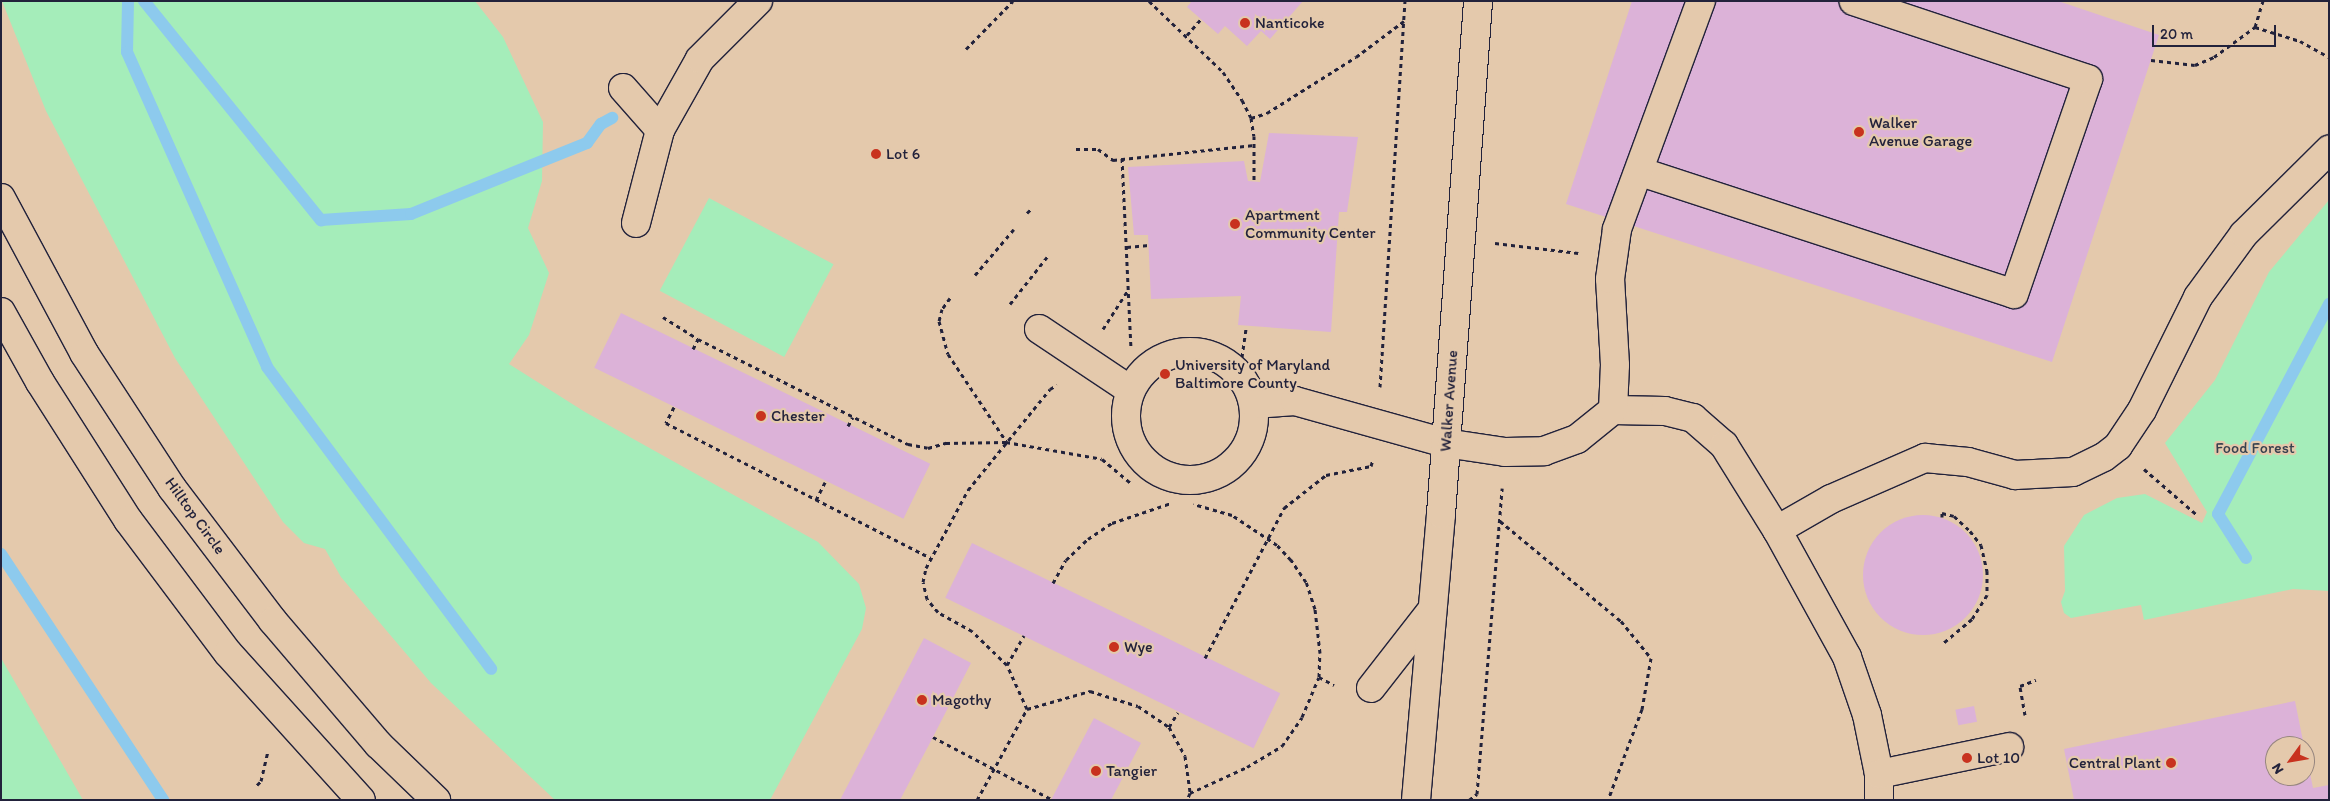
<!DOCTYPE html>
<style>
body{margin:0}
#map{position:relative;width:2330px;height:801px;overflow:hidden;background:#e4c9ac;font-family:Itim,sans-serif}
div>[style]{position:absolute}
.green>*{inset:0;background:#a5edba;transform-origin:0 0}
.stream>*{height:12px;margin:-6px;padding:0 6px;transform-origin:6px;border-radius:6px;background:#8dcaed}
.building>*{inset:0;background:#dcb2d8;transform-origin:0 0}
.round{border-radius:50%}
.path>*{height:3px;margin-top:-1.5px;transform-origin:0;background:repeating-linear-gradient(90deg,#22223b 0 4px,transparent 0 8px)}
.roads{filter:drop-shadow(1px 0 #22223b) drop-shadow(-1px 0 #22223b) drop-shadow(0 1px #22223b) drop-shadow(0 -1px #22223b)}
.minor>*{height:28px;margin:-14px;padding:0 14px;transform-origin:14px;border-radius:14px;background:#e4c9ac}
.minor>.ring{margin:-14px;padding:0;box-sizing:content-box;background:none;border:28px solid #e4c9ac;border-radius:50%}
.dots>*{width:14px;height:14px;translate:-50% -50%;box-sizing:border-box;border:2px solid #e4c9ac;border-radius:50%}
span{translate:-50% -50%;white-space:nowrap;text-align:center;line-height:1.15;-webkit-text-stroke:4.5px #e4c9ac;paint-order:stroke}
.poi-label{font-size:16px;color:#22223b}
.left{translate:0 -50%;text-align:left}
.right{translate:-100% -50%;text-align:right}
.street-label{font-size:16px;color:#22223b}
.park-label{font-size:16px;color:#36404e}
.frame{position:absolute;inset:0;border:2px solid #22223b;pointer-events:none}
.north{position:absolute;left:2265px;top:736px;width:50px;height:50px;box-sizing:border-box;background:#e4c9ac;border:1px solid #96867f;border-radius:50%;rotate:238deg;font-size:14px;font-weight:700;line-height:20px;text-align:center;color:#22223b}
.north::after{content:'';display:block;margin:auto;width:18px;height:22px;background:#c8321e;clip-path:polygon(50% 0,100% 100%,50% 72%,0 100%)}
.scale{position:absolute;left:2152px;top:25px;width:124px;height:22px;box-sizing:border-box;border:2px solid #22223b;border-top:0;padding-left:6px;font-size:15px;line-height:18px;white-space:nowrap;color:#22223b;-webkit-text-stroke:4px #e4c9ac;paint-order:stroke}
</style>
<div id="map">
<div class="green">
<div style="clip-path:polygon(2px 1px,475px 1px,503px 37px,543px 122px,542px 181px,528px 228px,549px 273px,529px 335px,509px 364px,585px 412px,818px 542px,859px 584px,866px 608px,862px 629px,770px 800px,555px 800px,431px 683px,341px 577px,325px 549px,304px 543px,283px 522px,175px 358px,46px 111px)"></div>
<div style="left:709px;top:198px;width:141px;height:105px;rotate:28deg"></div>
<div style="clip-path:polygon(2329px 200px,2329px 591px,2293px 589px,2144px 620px,2141px 605px,2071px 618px,2064px 613px,2061px 602px,2065px 591px,2064px 546px,2084px 515px,2117px 498px,2145px 494px,2202px 523px,2207px 512px,2165px 443px,2215px 380px,2269px 272px)"></div>
<div style="clip-path:polygon(1px 658px,83px 800px,1px 800px)"></div>
</div>
<div class="stream">
<div style="left:128px;top:1px;width:51px;rotate:91.1deg"></div>
<div style="left:127px;top:52px;width:345px;rotate:66deg"></div>
<div style="left:267px;top:367px;width:376px;rotate:53.4deg"></div>
<div style="left:144px;top:1px;width:282px;rotate:51.1deg"></div>
<div style="left:321px;top:220px;width:90px;rotate:-3.8deg"></div>
<div style="left:411px;top:214px;width:190px;rotate:-22deg"></div>
<div style="left:587px;top:143px;width:24px;rotate:-54deg"></div>
<div style="left:601px;top:124px;width:13px;rotate:-29deg"></div>
<div style="left:1px;top:554px;width:295px;rotate:56.6deg"></div>
<div style="left:2246px;top:558px;width:52px;rotate:-122.5deg"></div>
<div style="left:2218px;top:514px;width:238px;rotate:-62.1deg"></div>
</div>
<div class="building">
<div style="clip-path:polygon(1192px 1px,1303px 1px,1270px 39px,1261px 31px,1247px 46px,1225px 26px,1218px 34px,1187px 7px)"></div>
<div style="clip-path:polygon(1632px 1px,2058px 1px,2159px 35px,2052px 362px,1566px 204px)"></div>
<div style="clip-path:polygon(1269px 133px,1358px 137px,1347px 212px,1339px 212px,1331px 332px,1238px 325px,1241px 296px,1151px 299px,1148px 235px,1134px 235px,1128px 167px,1244px 161px,1248px 181px,1260px 182px)"></div>
<div style="left:621px;top:313px;width:344px;height:61px;rotate:26deg"></div>
<div class="round" style="left:1863px;top:515px;width:120px;height:120px"></div>
<div style="left:972px;top:543px;width:343px;height:61px;rotate:26deg"></div>
<div style="clip-path:polygon(924px 638px,971px 663px,933px 737px,900px 800px,840px 800px)"></div>
<div style="clip-path:polygon(2295px 701px,2304px 746px,2275px 746px,2275px 776px,2305px 776px,2306px 754px,2313px 788px,2329px 785px,2329px 800px,2074px 800px,2064px 749px)"></div>
<div style="left:1974px;top:706px;width:16px;height:19px;rotate:79deg"></div>
<div style="clip-path:polygon(1094px 718px,1141px 743px,1111px 800px,1051px 800px)"></div>
</div>
<div class="path">
<div style="left:1149px;top:1px;width:103px;rotate:43.8deg"></div>
<div style="left:1223px;top:72px;width:34px;rotate:56deg"></div>
<div style="left:1242px;top:100px;width:20px;rotate:63deg"></div>
<div style="left:1251px;top:118px;width:18px;rotate:81deg"></div>
<div style="left:1254px;top:136px;width:45px;rotate:90deg"></div>
<div style="left:2255px;top:27px;width:27px;rotate:-73deg"></div>
<div style="left:1187px;top:35px;width:21px;rotate:-49deg"></div>
<div style="left:966px;top:49px;width:67px;rotate:-45.6deg"></div>
<div style="left:2151px;top:60px;width:44px;rotate:6.5deg"></div>
<div style="left:2195px;top:65px;width:21px;rotate:-23deg"></div>
<div style="left:2214px;top:57px;width:51px;rotate:-36.2deg"></div>
<div style="left:2255px;top:27px;width:47px;rotate:17.3deg"></div>
<div style="left:2300px;top:41px;width:33px;rotate:29deg"></div>
<div style="left:1251px;top:118px;width:17px;rotate:-17deg"></div>
<div style="left:1267px;top:113px;width:105px;rotate:-32.2deg"></div>
<div style="left:1356px;top:57px;width:60px;rotate:-36.9deg"></div>
<div style="left:1076px;top:149px;width:22px"></div>
<div style="left:1098px;top:149px;width:19px;rotate:36deg"></div>
<div style="left:1113px;top:160px;width:142px;rotate:-6.1deg"></div>
<div style="left:1122px;top:158px;width:190px;rotate:87.3deg"></div>
<div style="left:1027px;top:213px;width:6px;rotate:-45deg"></div>
<div style="left:1495px;top:243px;width:84px;rotate:6.9deg"></div>
<div style="left:1127px;top:247px;width:22px;rotate:-5deg"></div>
<div style="left:975px;top:275px;width:60px;rotate:-49.7deg"></div>
<div style="left:950px;top:298px;width:14px;rotate:126deg"></div>
<div style="left:942px;top:309px;width:12px;rotate:104deg"></div>
<div style="left:939px;top:321px;width:34px;rotate:75deg"></div>
<div style="left:948px;top:354px;width:105px;rotate:56.3deg"></div>
<div style="left:1010px;top:304px;width:60px;rotate:-51.8deg"></div>
<div style="left:663px;top:317px;width:41px;rotate:32.2deg"></div>
<div style="left:698px;top:339px;width:235px;rotate:26.6deg"></div>
<div style="left:908px;top:444px;width:20px;rotate:11deg"></div>
<div style="left:928px;top:448px;width:19px;rotate:-16deg"></div>
<div style="left:946px;top:443px;width:60px;rotate:-1deg"></div>
<div style="left:1006px;top:442px;width:97px;rotate:10deg"></div>
<div style="left:1102px;top:459px;width:38px;rotate:40deg"></div>
<div style="left:1103px;top:329px;width:46px;rotate:-57.3deg"></div>
<div style="left:693px;top:349px;width:11px;rotate:-63deg"></div>
<div style="left:1242px;top:357px;width:30px;rotate:-82deg"></div>
<div style="left:1380px;top:387px;width:387px;rotate:-86.3deg"></div>
<div style="left:674px;top:407px;width:18px;rotate:117deg"></div>
<div style="left:666px;top:423px;width:297px;rotate:27deg"></div>
<div style="left:848px;top:426px;width:10px;rotate:-61deg"></div>
<div style="left:2144px;top:469px;width:69px;rotate:40.9deg"></div>
<div style="left:816px;top:500px;width:20px;rotate:-63deg"></div>
<div style="left:1942px;top:517px;width:4px;rotate:-90deg"></div>
<div style="left:1942px;top:513px;width:12px;rotate:14deg"></div>
<div style="left:1954px;top:516px;width:22px;rotate:43deg"></div>
<div style="left:1970px;top:531px;width:18px;rotate:52deg"></div>
<div style="left:1981px;top:545px;width:27px;rotate:77deg"></div>
<div style="left:1987px;top:571px;width:24px;rotate:90deg"></div>
<div style="left:1987px;top:595px;width:28px;rotate:122deg"></div>
<div style="left:1972px;top:619px;width:38px;rotate:140deg"></div>
<div style="left:1500px;top:521px;width:157px;rotate:39.6deg"></div>
<div style="left:1621px;top:621px;width:48px;rotate:51deg"></div>
<div style="left:1651px;top:658px;width:52px;rotate:100deg"></div>
<div style="left:1642px;top:709px;width:97px;rotate:110.5deg"></div>
<div style="left:1053px;top:583px;width:26px;rotate:-61deg"></div>
<div style="left:1066px;top:560px;width:30px;rotate:-44deg"></div>
<div style="left:1088px;top:539px;width:29px;rotate:-34deg"></div>
<div style="left:1112px;top:523px;width:62px;rotate:-18.7deg"></div>
<div style="left:1205px;top:658px;width:170px;rotate:-62.2deg"></div>
<div style="left:1284px;top:508px;width:53px;rotate:-38.2deg"></div>
<div style="left:1326px;top:475px;width:46px;rotate:-11.3deg"></div>
<div style="left:1371px;top:466px;width:7px;rotate:-74deg"></div>
<div style="left:1007px;top:665px;width:34px;rotate:-60deg"></div>
<div style="left:1319px;top:677px;width:17px;rotate:28deg"></div>
<div style="left:1027px;top:709px;width:48px;rotate:-114.4deg"></div>
<div style="left:1007px;top:665px;width:49px;rotate:-135.8deg"></div>
<div style="left:972px;top:631px;width:39px;rotate:-151deg"></div>
<div style="left:938px;top:612px;width:17px;rotate:-130deg"></div>
<div style="left:927px;top:599px;width:17px;rotate:-103deg"></div>
<div style="left:923px;top:582px;width:14px;rotate:-78deg"></div>
<div style="left:926px;top:568px;width:89px;rotate:-61.7deg"></div>
<div style="left:968px;top:490px;width:130px;rotate:-50.9deg"></div>
<div style="left:1050px;top:389px;width:8px;rotate:-30deg"></div>
<div style="left:2025px;top:715px;width:29px;rotate:-100deg"></div>
<div style="left:2020px;top:686px;width:17px;rotate:-21deg"></div>
<div style="left:1169px;top:727px;width:17px;rotate:-59deg"></div>
<div style="left:933px;top:737px;width:133px;rotate:27.7deg"></div>
<div style="left:257px;top:785px;width:6px;rotate:-45deg"></div>
<div style="left:261px;top:781px;width:31px;rotate:-77deg"></div>
<div style="left:1190px;top:793px;width:63px;rotate:-24.5deg"></div>
<div style="left:1247px;top:767px;width:41px;rotate:-31deg"></div>
<div style="left:1282px;top:746px;width:35px;rotate:-55deg"></div>
<div style="left:1302px;top:717px;width:43px;rotate:-67deg"></div>
<div style="left:1319px;top:677px;width:24px;rotate:-88deg"></div>
<div style="left:1320px;top:653px;width:44px;rotate:-96.5deg"></div>
<div style="left:1315px;top:609px;width:28px;rotate:-108deg"></div>
<div style="left:1306px;top:582px;width:27px;rotate:-124deg"></div>
<div style="left:1291px;top:560px;width:21px;rotate:-133deg"></div>
<div style="left:1277px;top:545px;width:54px;rotate:-146.3deg"></div>
<div style="left:1232px;top:515px;width:40px;rotate:-164deg"></div>
<div style="left:977px;top:800px;width:104px;rotate:-61.2deg"></div>
<div style="left:1027px;top:709px;width:66px;rotate:-15.9deg"></div>
<div style="left:1090px;top:691px;width:50px;rotate:17.4deg"></div>
<div style="left:1138px;top:706px;width:37px;rotate:34deg"></div>
<div style="left:1169px;top:727px;width:33px;rotate:61deg"></div>
<div style="left:1185px;top:756px;width:37px;rotate:82deg"></div>
<div style="left:1190px;top:793px;width:8px;rotate:113deg"></div>
<div style="left:1469px;top:800px;width:10px;rotate:-37deg"></div>
<div style="left:1477px;top:794px;width:307px;rotate:-85.3deg"></div>
</div>
<div class="roads">
<div class="minor">
<div style="left:623px;top:88px;width:56px;rotate:48.6deg"></div>
<div style="left:1641px;top:172px;width:392px;rotate:18.1deg"></div>
<div style="left:2014px;top:294px;width:227px;rotate:-71deg"></div>
<div style="left:2088px;top:79px;width:247px;rotate:-161.6deg"></div>
<div style="left:1px;top:198px;width:176px;rotate:61.8deg"></div>
<div style="left:84px;top:353px;width:161px;rotate:56.9deg"></div>
<div style="left:172px;top:488px;width:167px;rotate:52.8deg"></div>
<div style="left:273px;top:621px;width:162px;rotate:49.5deg"></div>
<div style="left:378px;top:744px;width:81px;rotate:44deg"></div>
<div style="left:636px;top:223px;width:96px;rotate:-75.5deg"></div>
<div style="left:660px;top:130px;width:81px;rotate:-60.6deg"></div>
<div style="left:700px;top:59px;width:82px;rotate:-45deg"></div>
<div style="left:1px;top:312px;width:80px;rotate:60.9deg"></div>
<div style="left:40px;top:382px;width:164px;rotate:57.5deg"></div>
<div style="left:128px;top:520px;width:166px;rotate:53.1deg"></div>
<div style="left:228px;top:653px;width:198px;rotate:47.9deg"></div>
<div style="left:1039px;top:329px;width:110px;rotate:33.8deg"></div>
<div class="ring" style="left:1126px;top:352px;width:100px;height:100px"></div>
<div style="left:1254px;top:404px;width:41px;rotate:-4.2deg"></div>
<div style="left:1295px;top:401px;width:156px;rotate:15.6deg"></div>
<div style="left:1445px;top:443px;width:61px;rotate:8.5deg"></div>
<div style="left:1505px;top:452px;width:39px;rotate:-1deg"></div>
<div style="left:1544px;top:451px;width:35px;rotate:-20deg"></div>
<div style="left:1577px;top:439px;width:46px;rotate:-38.9deg"></div>
<div style="left:1613px;top:410px;width:52px;rotate:1.1deg"></div>
<div style="left:1665px;top:411px;width:29px;rotate:14deg"></div>
<div style="left:1693px;top:418px;width:41px;rotate:41.1deg"></div>
<div style="left:1724px;top:445px;width:100px;rotate:58.1deg"></div>
<div style="left:1777px;top:530px;width:145px;rotate:61.1deg"></div>
<div style="left:1847px;top:657px;width:61px;rotate:71deg"></div>
<div style="left:1867px;top:715px;width:60px;rotate:78.5deg"></div>
<div style="left:1879px;top:774px;width:26px;rotate:90deg"></div>
<div style="left:1613px;top:410px;width:45px;rotate:-87.5deg"></div>
<div style="left:1615px;top:365px;width:86px;rotate:-93.3deg"></div>
<div style="left:1610px;top:279px;width:50px;rotate:-82deg"></div>
<div style="left:1617px;top:229px;width:243px;rotate:-69.8deg"></div>
<div style="left:1777px;top:530px;width:62px;rotate:-29.9deg"></div>
<div style="left:1831px;top:499px;width:103px;rotate:-23.6deg"></div>
<div style="left:1925px;top:458px;width:43px;rotate:5.3deg"></div>
<div style="left:1968px;top:462px;width:49px;rotate:15.5deg"></div>
<div style="left:2015px;top:475px;width:58px;rotate:-3deg"></div>
<div style="left:2073px;top:472px;width:34px;rotate:-26deg"></div>
<div style="left:2104px;top:457px;width:18px;rotate:-38deg"></div>
<div style="left:2118px;top:446px;width:43px;rotate:-56.3deg"></div>
<div style="left:2142px;top:410px;width:126px;rotate:-63.6deg"></div>
<div style="left:2198px;top:297px;width:78px;rotate:-53.9deg"></div>
<div style="left:2244px;top:234px;width:120px;rotate:-44.7deg"></div>
<div style="left:1371px;top:688px;width:99px;rotate:-52deg"></div>
<div style="left:1879px;top:774px;width:133px;rotate:-11.7deg"></div>
<div style="left:1416px;top:800px;width:287px;rotate:-85deg"></div>
<div style="left:1441px;top:514px;width:514px;rotate:-85.87deg"></div>
</div>
</div>
<div class="dots">
<div style="left:1245px;top:23px;background:#c8321e"></div>
<div style="left:1859px;top:132px;background:#c8321e"></div>
<div style="left:876px;top:154px;background:#c8321e"></div>
<div style="left:1235px;top:224px;background:#c8321e"></div>
<div style="left:1165px;top:374px;background:#c8321e"></div>
<div style="left:761px;top:416px;background:#c8321e"></div>
<div style="left:1114px;top:647px;background:#c8321e"></div>
<div style="left:922px;top:700px;background:#c8321e"></div>
<div style="left:1967px;top:758px;background:#c8321e"></div>
<div style="left:2171px;top:763px;background:#c8321e"></div>
<div style="left:1096px;top:771px;background:#c8321e"></div>
</div>
<div class="poi-label">
<span class="left" style="left:1255px;top:23px">Nanticoke</span>
<span class="left" style="left:1869px;top:132px">Walker<br>Avenue Garage</span>
<span class="left" style="left:886px;top:154px">Lot 6</span>
<span class="left" style="left:1245px;top:224px">Apartment<br>Community Center</span>
<span class="left" style="left:1175px;top:374px">University of Maryland<br>Baltimore County</span>
<span class="left" style="left:771px;top:416px">Chester</span>
<span class="left" style="left:1124px;top:647px">Wye</span>
<span class="left" style="left:932px;top:700px">Magothy</span>
<span class="left" style="left:1977px;top:758px">Lot 10</span>
<span class="right" style="left:2161px;top:763px">Central Plant</span>
<span class="left" style="left:1106px;top:771px">Tangier</span>
</div>
<div class="street-label">
<span style="left:1449px;top:401px;rotate:-86deg">Walker Avenue</span>
<span style="left:195px;top:516px;rotate:54deg">Hilltop Circle</span>
</div>
<div class="park-label">
<span style="left:2255px;top:448px">Food Forest</span>
</div>
<div class="frame"></div>
<div class="north">N</div>
<div class="scale">20 m</div>
</div>
